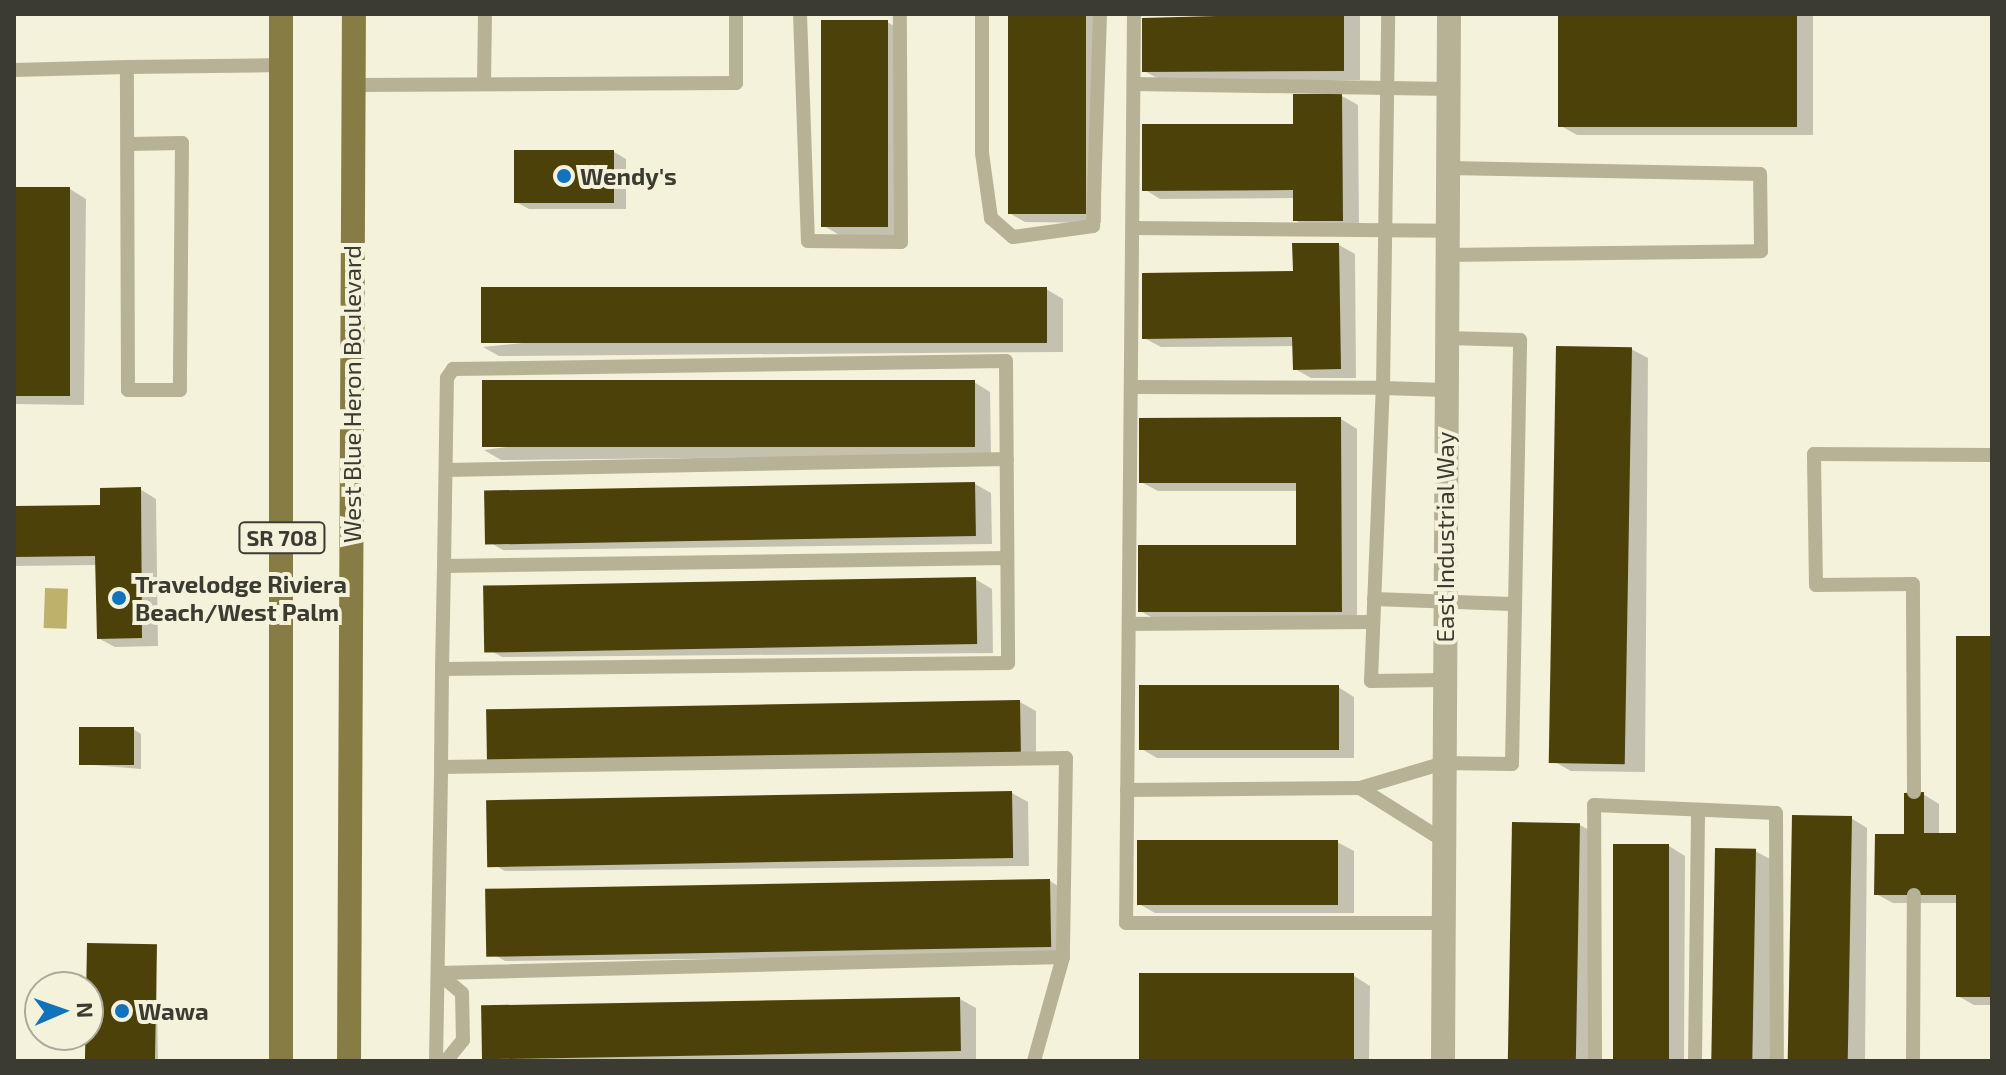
<!DOCTYPE html>
<style>
body{margin:0}
#map{position:relative;width:2006px;height:1075px;overflow:hidden;background:#f5f2dc;font-family:"Exo 2",sans-serif}
div>[style]{position:absolute}
.water>*{inset:0;background:#beb16b;transform-origin:0 0}
.shadow>*{inset:0;background:#0003}
.building>*{inset:0;background:#4c4209;transform-origin:0 0}
.lane>*{height:14px;margin:-7px;padding:0 7px;transform-origin:7px;border-radius:7px;background:#b7b295}
.street>*{height:24px;margin:-12px;padding:0 12px;transform-origin:12px;border-radius:12px;background:#b7b295}
.primary>*{height:24px;margin:-12px;padding:0 12px;transform-origin:12px;border-radius:12px;background:#877d44}
.dots>*{width:22px;height:22px;translate:-50% -50%;box-sizing:border-box;border:4px solid #f5f2dc;border-radius:50%}
span{translate:-50% -50%;white-space:nowrap;text-align:center;line-height:1.15;-webkit-text-stroke:8px #f5f2dc;paint-order:stroke}
.shield-label span{padding:2px 6px;background:#f5f2dc;border:2px solid;border-radius:6px;-webkit-text-stroke-width:0}
.shield-label{font-size:22px;color:#3c3b32;font-weight:700}
.poi-label{font-size:24px;color:#3c3b32;font-weight:700}
.left{translate:0 -50%;text-align:left}
.street-label{font-size:24px;color:#3c3b32}
.frame{position:absolute;inset:0;border:16px solid #3c3b32;pointer-events:none}
.north{position:absolute;left:24px;top:971px;width:80px;height:80px;box-sizing:border-box;background:#f5f2dc;border:2px solid #aba998;border-radius:50%;rotate:88deg;font-size:22px;font-weight:700;line-height:32px;text-align:center;color:#3c3b32}
.north::after{content:'';display:block;margin:auto;width:28px;height:36px;background:#1172be;clip-path:polygon(50% 0,100% 100%,50% 72%,0 100%)}
</style>
<div id="map">
<div class="water">
<div style="left:45px;top:588px;width:23px;height:40px;rotate:2deg"></div>
</div>
<div class="shadow">
<div style="clip-path:polygon(1010px 14px,1102px 14px,1101px 223px,1025px 222px,1009px 213px)"></div>
<div style="clip-path:polygon(1296px 14px,1360px 14px,1360px 80px,1161px 80px,1144px 71px)"></div>
<div style="clip-path:polygon(1560px 14px,1813px 14px,1813px 135px,1577px 135px,1561px 126px)"></div>
<div style="clip-path:polygon(887px 22px,904px 31px,905px 236px,841px 236px,824px 226px)"></div>
<div style="clip-path:polygon(1342px 96px,1358px 105px,1359px 229px,1312px 230px,1295px 220px,1295px 198px,1160px 199px,1144px 189px,1295px 126px)"></div>
<div style="clip-path:polygon(614px 152px,626px 159px,626px 209px,529px 209px,516px 202px)"></div>
<div style="clip-path:polygon(14px 189px,70px 189px,86px 199px,84px 405px,14px 404px)"></div>
<div style="clip-path:polygon(1339px 245px,1355px 254px,1356px 378px,1311px 378px,1295px 369px,1294px 346px,1161px 347px,1144px 338px,1295px 273px)"></div>
<div style="clip-path:polygon(1046px 289px,1063px 299px,1063px 352px,499px 356px,483px 347px)"></div>
<div style="clip-path:polygon(1631px 349px,1648px 358px,1645px 772px,1571px 771px,1555px 762px)"></div>
<div style="clip-path:polygon(974px 382px,990px 392px,991px 455px,501px 460px,484px 450px)"></div>
<div style="clip-path:polygon(1341px 419px,1357px 429px,1357px 620px,1157px 620px,1140px 611px,1298px 547px,1298px 491px,1158px 491px,1141px 482px)"></div>
<div style="clip-path:polygon(975px 484px,991px 493px,992px 544px,503px 550px,487px 541px)"></div>
<div style="clip-path:polygon(140px 489px,156px 499px,158px 646px,115px 647px,98px 638px,98px 565px,14px 566px,14px 508px,102px 507px)"></div>
<div style="clip-path:polygon(975px 579px,992px 589px,993px 653px,502px 657px,486px 648px)"></div>
<div style="clip-path:polygon(1992px 638px,1992px 1005px,1974px 1005px,1958px 996px,1958px 903px,1893px 903px,1876px 894px,1923px 794px,1939px 804px,1939px 835px,1958px 835px)"></div>
<div style="clip-path:polygon(1338px 687px,1354px 697px,1354px 758px,1157px 758px,1140px 748px)"></div>
<div style="clip-path:polygon(1020px 702px,1036px 711px,1036px 762px,505px 767px,489px 757px)"></div>
<div style="clip-path:polygon(133px 729px,141px 734px,141px 769px,81px 764px)"></div>
<div style="clip-path:polygon(1012px 793px,1028px 802px,1029px 866px,505px 871px,489px 862px)"></div>
<div style="clip-path:polygon(1851px 818px,1867px 828px,1865px 1061px,1791px 1061px)"></div>
<div style="clip-path:polygon(1580px 825px,1596px 834px,1595px 1061px,1512px 1061px)"></div>
<div style="clip-path:polygon(1337px 842px,1354px 851px,1354px 913px,1155px 913px,1139px 904px)"></div>
<div style="clip-path:polygon(1669px 846px,1685px 856px,1684px 1061px,1615px 1061px)"></div>
<div style="clip-path:polygon(1755px 851px,1772px 860px,1770px 1061px,1716px 1061px)"></div>
<div style="clip-path:polygon(1050px 881px,1066px 891px,1067px 955px,505px 961px,488px 951px)"></div>
<div style="clip-path:polygon(156px 946px,158px 1061px,88px 1061px)"></div>
<div style="clip-path:polygon(1354px 976px,1370px 986px,1369px 1061px,1141px 1061px)"></div>
<div style="clip-path:polygon(960px 999px,976px 1008px,976px 1059px,498px 1061px,483px 1053px)"></div>
</div>
<div class="building">
<div style="left:1008px;top:14px;width:78px;height:200px"></div>
<div style="clip-path:polygon(1294px 14px,1344px 14px,1344px 71px,1142px 72px,1142px 18px)"></div>
<div style="left:1558px;top:14px;width:239px;height:113px"></div>
<div style="left:888px;top:20px;width:207px;height:67px;rotate:90deg"></div>
<div style="clip-path:polygon(1293px 94px,1342px 94px,1343px 221px,1293px 221px,1293px 190px,1142px 191px,1142px 124px,1293px 124px)"></div>
<div style="left:514px;top:150px;width:100px;height:53px"></div>
<div style="left:14px;top:187px;width:56px;height:209px"></div>
<div style="clip-path:polygon(1292px 243px,1339px 243px,1341px 369px,1293px 370px,1292px 337px,1142px 339px,1142px 273px,1293px 271px)"></div>
<div style="left:1047px;top:287px;width:56px;height:566px;rotate:90deg"></div>
<div style="left:1556px;top:346px;width:76px;height:417px;rotate:1deg"></div>
<div style="left:975px;top:380px;width:67px;height:493px;rotate:90deg"></div>
<div style="clip-path:polygon(1341px 417px,1342px 612px,1138px 612px,1138px 545px,1296px 545px,1296px 483px,1139px 483px,1139px 418px)"></div>
<div style="left:975px;top:482px;width:54px;height:491px;rotate:89deg"></div>
<div style="clip-path:polygon(141px 487px,142px 638px,97px 639px,95px 556px,14px 557px,14px 506px,100px 505px,100px 488px)"></div>
<div style="left:976px;top:577px;width:67px;height:493px;rotate:89deg"></div>
<div style="clip-path:polygon(1956px 636px,1992px 636px,1992px 997px,1956px 997px,1956px 895px,1874px 895px,1875px 834px,1904px 834px,1904px 793px,1924px 792px,1924px 833px,1956px 833px)"></div>
<div style="left:1139px;top:685px;width:200px;height:65px"></div>
<div style="left:1020px;top:700px;width:54px;height:534px;rotate:89deg"></div>
<div style="left:79px;top:727px;width:55px;height:38px"></div>
<div style="left:1012px;top:791px;width:67px;height:526px;rotate:89deg"></div>
<div style="left:1792px;top:815px;width:60px;height:246px;rotate:1deg"></div>
<div style="left:1512px;top:822px;width:68px;height:239px;rotate:1deg"></div>
<div style="left:1137px;top:840px;width:201px;height:65px"></div>
<div style="left:1613px;top:844px;width:56px;height:217px"></div>
<div style="left:1715px;top:848px;width:41px;height:213px;rotate:1deg"></div>
<div style="left:1050px;top:879px;width:68px;height:565px;rotate:89deg"></div>
<div style="left:87px;top:943px;width:70px;height:118px;rotate:1deg"></div>
<div style="left:1139px;top:973px;width:215px;height:88px"></div>
<div style="left:960px;top:997px;width:54px;height:479px;rotate:89deg"></div>
</div>
<div class="lane">
<div style="left:800px;top:14px;width:227px;rotate:88deg"></div>
<div style="left:808px;top:241px;width:93px;rotate:0.6deg"></div>
<div style="left:901px;top:242px;width:228px;rotate:-90.3deg"></div>
<div style="left:982px;top:14px;width:139px;rotate:90deg"></div>
<div style="left:982px;top:153px;width:66px;rotate:82.1deg"></div>
<div style="left:991px;top:218px;width:29px;rotate:41deg"></div>
<div style="left:1013px;top:237px;width:81px;rotate:-7.8deg"></div>
<div style="left:1093px;top:226px;width:212px;rotate:-88.1deg"></div>
<div style="left:1134px;top:14px;width:909px;rotate:90.5deg"></div>
<div style="left:1126px;top:923px;width:317px"></div>
<div style="left:14px;top:70px;width:113px;rotate:-1.5deg"></div>
<div style="left:484px;top:84px;width:70px;rotate:-89.2deg"></div>
<div style="left:1135px;top:84px;width:313px;rotate:0.9deg"></div>
<div style="left:354px;top:85px;width:382px;rotate:-0.3deg"></div>
<div style="left:736px;top:83px;width:69px;rotate:-90deg"></div>
<div style="left:129px;top:144px;width:53px;rotate:-1.1deg"></div>
<div style="left:182px;top:143px;width:247px;rotate:90.5deg"></div>
<div style="left:180px;top:390px;width:52px;rotate:180deg"></div>
<div style="left:128px;top:390px;width:323px;rotate:-90.2deg"></div>
<div style="left:127px;top:67px;width:154px;rotate:-0.7deg"></div>
<div style="left:1134px;top:228px;width:313px;rotate:0.5deg"></div>
<div style="left:1447px;top:255px;width:314px;rotate:-0.7deg"></div>
<div style="left:1761px;top:251px;width:77px;rotate:-90.7deg"></div>
<div style="left:1760px;top:174px;width:312px;rotate:-178.9deg"></div>
<div style="left:1134px;top:387px;width:249px;rotate:0.2deg"></div>
<div style="left:1383px;top:388px;width:374px;rotate:-89.2deg"></div>
<div style="left:446px;top:470px;width:561px;rotate:-1.12deg"></div>
<div style="left:444px;top:566px;width:562px;rotate:-0.82deg"></div>
<div style="left:1374px;top:599px;width:137px;rotate:2.1deg"></div>
<div style="left:1130px;top:624px;width:243px;rotate:-0.5deg"></div>
<div style="left:1445px;top:680px;width:74px;rotate:179.2deg"></div>
<div style="left:1371px;top:681px;width:293px;rotate:-87.7deg"></div>
<div style="left:1383px;top:388px;width:63px;rotate:1.8deg"></div>
<div style="left:441px;top:767px;width:625px;rotate:-0.83deg"></div>
<div style="left:1066px;top:758px;width:199px;rotate:90.9deg"></div>
<div style="left:1063px;top:957px;width:108px;rotate:105.6deg"></div>
<div style="left:1360px;top:788px;width:99px;rotate:32.2deg"></div>
<div style="left:1127px;top:790px;width:233px;rotate:-0.5deg"></div>
<div style="left:1360px;top:788px;width:88px;rotate:-16.6deg"></div>
<div style="left:1444px;top:763px;width:68px;rotate:0.8deg"></div>
<div style="left:1512px;top:764px;width:424px;rotate:-88.9deg"></div>
<div style="left:1520px;top:340px;width:74px;rotate:-178.5deg"></div>
<div style="left:1914px;top:792px;width:208px;rotate:-90.3deg"></div>
<div style="left:1913px;top:584px;width:97px;rotate:179.4deg"></div>
<div style="left:1816px;top:585px;width:131px;rotate:-90.9deg"></div>
<div style="left:1814px;top:454px;width:178px;rotate:0.3deg"></div>
<div style="left:438px;top:973px;width:625px;rotate:-1.47deg"></div>
<div style="left:438px;top:973px;width:31px;rotate:40deg"></div>
<div style="left:462px;top:993px;width:47px;rotate:88.8deg"></div>
<div style="left:463px;top:1040px;width:27px;rotate:129deg"></div>
<div style="left:436px;top:1061px;width:294px;rotate:-89deg"></div>
<div style="left:441px;top:767px;width:98px;rotate:-89.4deg"></div>
<div style="left:442px;top:669px;width:103px;rotate:-88.9deg"></div>
<div style="left:444px;top:566px;width:188px;rotate:-89.1deg"></div>
<div style="left:447px;top:378px;width:11px;rotate:-56deg"></div>
<div style="left:453px;top:369px;width:553px;rotate:-0.83deg"></div>
<div style="left:1006px;top:361px;width:302px;rotate:89.6deg"></div>
<div style="left:1008px;top:663px;width:566px;rotate:179.39deg"></div>
<div style="left:1595px;top:1061px;width:256px;rotate:-90.2deg"></div>
<div style="left:1594px;top:805px;width:182px;rotate:2.5deg"></div>
<div style="left:1776px;top:813px;width:248px;rotate:89.8deg"></div>
<div style="left:1695px;top:1061px;width:250px;rotate:-89.3deg"></div>
<div style="left:1913px;top:1061px;width:166px;rotate:-89.7deg"></div>
</div>
<div class="street">
<div style="left:1443px;top:1061px;width:1047px;rotate:-89.67deg"></div>
</div>
<div class="primary">
<div style="left:281px;top:14px;width:1047px;rotate:90deg"></div>
<div style="left:349px;top:1061px;width:1047px;rotate:-89.73deg"></div>
</div>
<div class="dots">
<div style="left:564px;top:176px;background:#1172be"></div>
<div style="left:119px;top:598px;background:#1172be"></div>
<div style="left:122px;top:1011px;background:#1172be"></div>
</div>
<div class="shield-label">
<span style="left:282px;top:538px">SR 708</span>
</div>
<div class="poi-label">
<span class="left" style="left:580px;top:176px">Wendy's</span>
<span class="left" style="left:135px;top:598px">Travelodge Riviera<br>Beach/West Palm</span>
<span class="left" style="left:138px;top:1011px">Wawa</span>
</div>
<div class="street-label">
<span style="left:352px;top:394px;rotate:-90deg">West Blue Heron Boulevard</span>
<span style="left:1445px;top:537px;rotate:-90deg">East Industrial Way</span>
</div>
<div class="frame"></div>
<div class="north">N</div>
</div>
